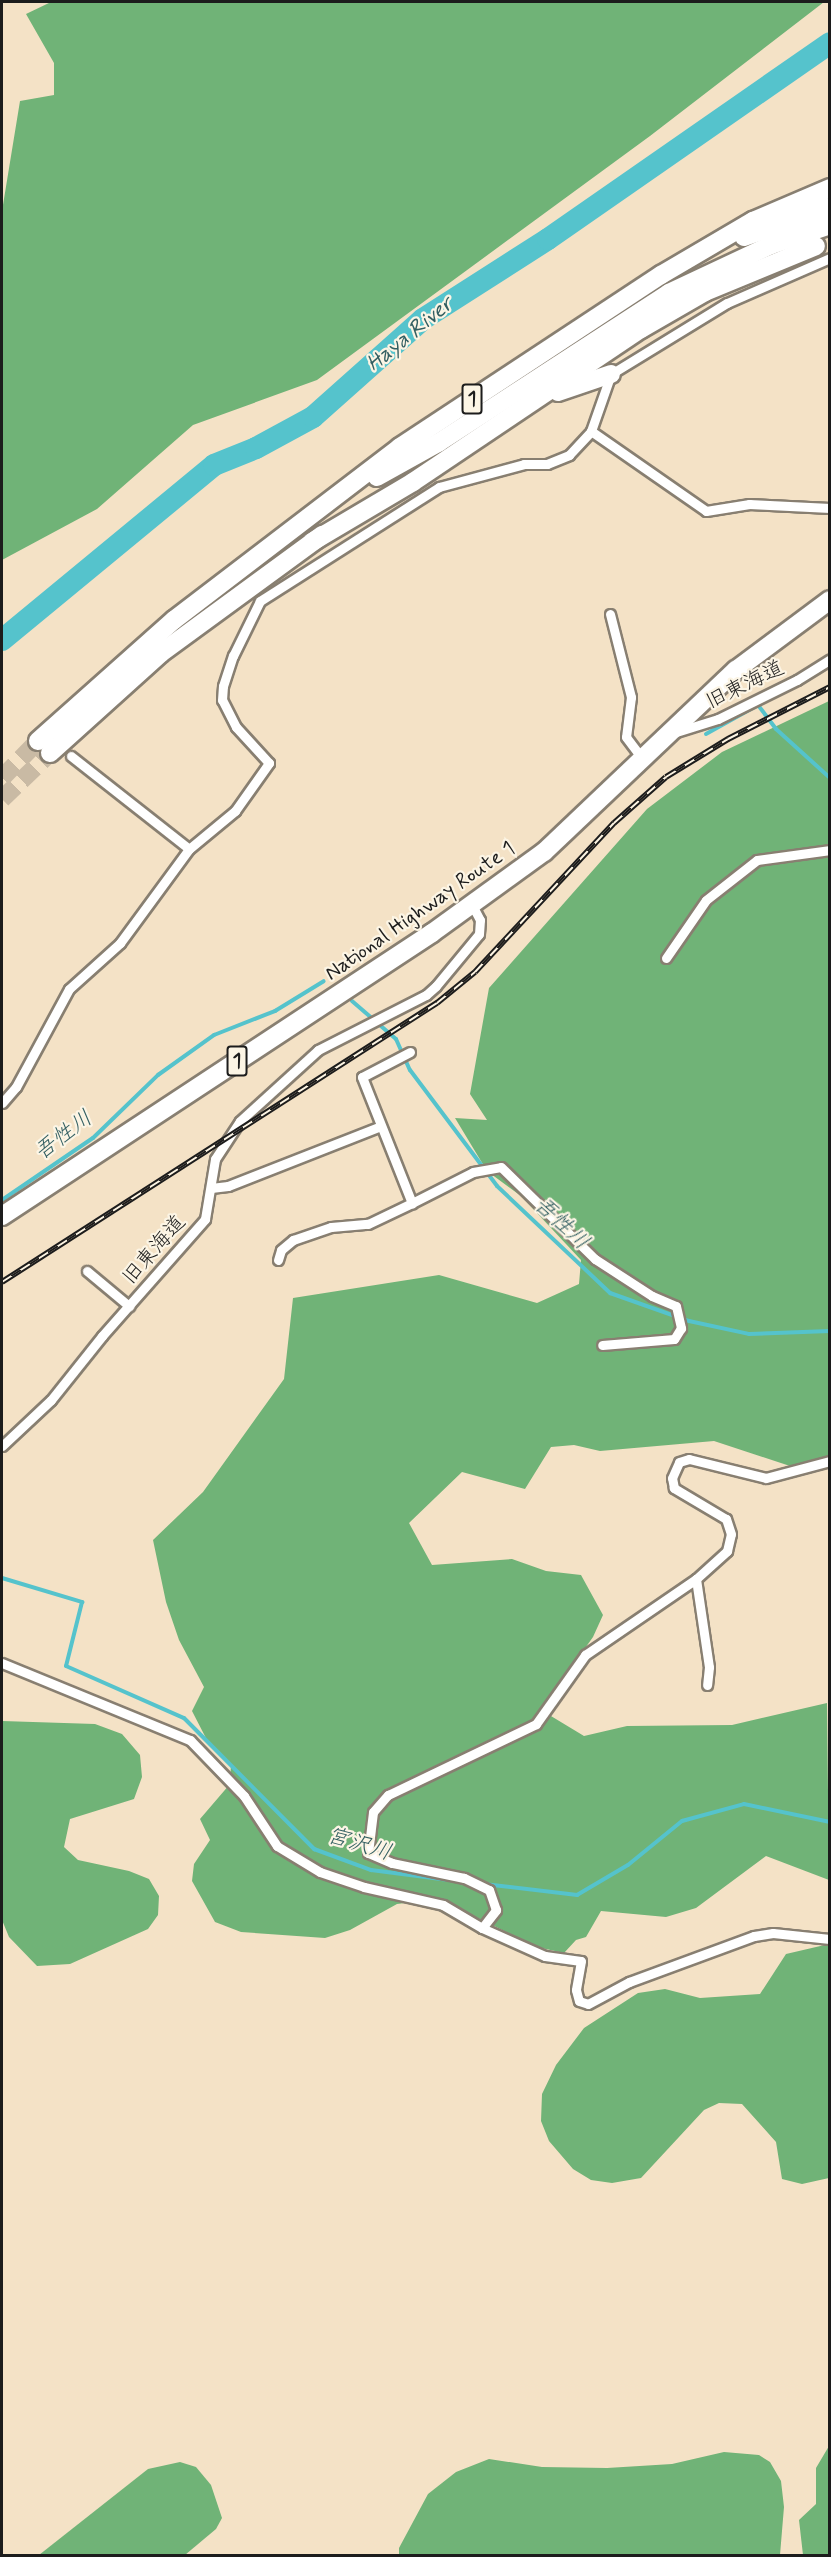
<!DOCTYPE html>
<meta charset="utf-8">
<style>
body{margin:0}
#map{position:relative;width:831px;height:2557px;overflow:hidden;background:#f4e2c6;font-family:Mynerve,"Klee One",sans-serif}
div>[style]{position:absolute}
.forest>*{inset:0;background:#70b377}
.stream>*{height:4px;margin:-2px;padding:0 2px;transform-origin:2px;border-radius:2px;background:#55c3cc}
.river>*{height:22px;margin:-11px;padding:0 11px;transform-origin:11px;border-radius:11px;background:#55c3cc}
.highway-tunnel>*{height:18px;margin-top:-9px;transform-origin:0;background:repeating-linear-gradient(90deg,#c9baa4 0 18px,transparent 0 27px)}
.roads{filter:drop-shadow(2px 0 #887f71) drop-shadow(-2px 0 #887f71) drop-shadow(0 2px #887f71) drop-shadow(0 -2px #887f71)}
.street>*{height:9px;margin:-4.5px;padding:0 4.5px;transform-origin:4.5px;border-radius:4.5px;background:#fff}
.highway>*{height:18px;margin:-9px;padding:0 9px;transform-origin:9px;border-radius:9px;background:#fff}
.rail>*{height:6px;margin-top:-3px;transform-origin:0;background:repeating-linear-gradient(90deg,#fcf5e5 0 11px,#1c1c1c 0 22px);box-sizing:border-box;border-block:2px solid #1c1c1c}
span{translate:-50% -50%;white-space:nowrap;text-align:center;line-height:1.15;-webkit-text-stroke:4.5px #fcf5e5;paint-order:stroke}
.shield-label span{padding:2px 4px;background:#fcf5e5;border:2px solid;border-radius:4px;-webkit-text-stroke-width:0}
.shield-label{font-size:20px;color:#1c1c1c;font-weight:700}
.street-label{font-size:21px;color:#1c1c1c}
.water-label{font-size:22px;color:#335f62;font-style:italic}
.frame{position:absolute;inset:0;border:3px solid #1c1c1c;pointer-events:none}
</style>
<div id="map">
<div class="forest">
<div style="clip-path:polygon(51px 2px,824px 2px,650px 136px,317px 380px,193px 425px,97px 509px,2px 560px,2px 211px,20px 101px,54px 95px,54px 63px,26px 14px)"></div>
<div style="clip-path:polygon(829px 701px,829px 1461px,790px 1466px,714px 1441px,600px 1451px,574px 1445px,551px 1447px,525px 1489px,462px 1472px,409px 1523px,432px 1565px,512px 1559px,546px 1571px,581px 1575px,603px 1615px,593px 1637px,541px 1710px,584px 1736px,627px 1726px,732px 1725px,827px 1703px,829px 1880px,766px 1856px,696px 1908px,666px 1917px,601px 1911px,586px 1937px,576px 1940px,564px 1953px,537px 1947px,439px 1899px,397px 1904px,350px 1930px,325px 1938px,241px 1932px,215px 1922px,192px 1881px,194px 1864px,210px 1840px,200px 1819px,230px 1784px,231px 1764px,209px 1744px,192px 1711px,204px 1687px,179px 1640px,166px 1602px,153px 1540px,203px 1492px,284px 1379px,293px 1298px,439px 1275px,537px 1303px,579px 1284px,581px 1260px,521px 1196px,487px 1171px,455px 1118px,487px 1120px,470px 1094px,489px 988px,647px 809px,722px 752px)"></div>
<div style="clip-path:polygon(2px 1721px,95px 1724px,122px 1734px,140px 1755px,142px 1777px,134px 1799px,70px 1819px,64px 1847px,78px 1860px,129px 1871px,149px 1879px,159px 1896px,158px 1915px,148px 1929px,70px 1964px,37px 1966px,9px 1937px,2px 1920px)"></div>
<div style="clip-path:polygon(829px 1944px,829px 2178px,802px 2184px,782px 2179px,776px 2142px,742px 2104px,719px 2103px,704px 2110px,641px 2178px,612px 2183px,591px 2180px,573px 2169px,549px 2141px,541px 2121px,542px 2094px,556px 2065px,584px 2028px,638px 1993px,665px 1989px,700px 1998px,760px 1994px,786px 1954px)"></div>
<div style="clip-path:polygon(829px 2446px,829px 2555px,803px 2555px,799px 2520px,816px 2504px,816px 2468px)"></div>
<div style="clip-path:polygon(724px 2452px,759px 2455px,770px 2462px,781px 2481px,784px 2507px,780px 2555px,399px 2555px,399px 2548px,428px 2494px,456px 2472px,489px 2459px,542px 2467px,607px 2468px,672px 2464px)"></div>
<div style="clip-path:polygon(180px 2462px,196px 2467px,211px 2485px,222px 2518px,216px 2529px,185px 2555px,39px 2555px,148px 2469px)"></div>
</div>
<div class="stream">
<div style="left:706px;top:734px;width:60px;rotate:-29.1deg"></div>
<div style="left:758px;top:705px;width:30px;rotate:53deg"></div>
<div style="left:776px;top:729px;width:73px;rotate:42.2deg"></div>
<div style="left:352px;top:1001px;width:58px;rotate:40.8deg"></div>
<div style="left:396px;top:1039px;width:34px;rotate:66deg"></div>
<div style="left:410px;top:1070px;width:145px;rotate:53.1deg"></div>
<div style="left:497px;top:1186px;width:156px;rotate:43.4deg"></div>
<div style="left:610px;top:1293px;width:84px;rotate:19.5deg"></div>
<div style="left:689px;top:1321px;width:61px;rotate:12.2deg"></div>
<div style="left:749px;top:1334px;width:81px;rotate:-2.1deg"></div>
<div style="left:2px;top:1200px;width:110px;rotate:-34.3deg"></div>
<div style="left:93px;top:1138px;width:91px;rotate:-44.1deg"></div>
<div style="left:158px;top:1075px;width:69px;rotate:-35.5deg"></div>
<div style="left:214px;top:1035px;width:66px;rotate:-21.5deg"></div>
<div style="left:275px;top:1011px;width:57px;rotate:-31.5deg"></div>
<div style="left:2px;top:1578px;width:84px;rotate:16.7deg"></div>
<div style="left:82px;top:1602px;width:66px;rotate:104deg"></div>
<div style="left:66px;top:1666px;width:129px;rotate:23.8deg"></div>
<div style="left:184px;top:1718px;width:185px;rotate:45.2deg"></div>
<div style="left:314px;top:1849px;width:61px;rotate:20.2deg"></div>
<div style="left:371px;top:1870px;width:86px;rotate:7.4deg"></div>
<div style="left:484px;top:1884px;width:94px;rotate:6.7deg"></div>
<div style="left:577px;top:1895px;width:59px;rotate:-30.5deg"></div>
<div style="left:628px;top:1865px;width:70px;rotate:-39.2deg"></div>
<div style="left:682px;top:1821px;width:64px;rotate:-15.3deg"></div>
<div style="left:744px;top:1804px;width:88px;rotate:11.8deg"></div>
</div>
<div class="river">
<div style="left:2px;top:640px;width:275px;rotate:-39.5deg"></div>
<div style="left:214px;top:465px;width:45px;rotate:-22deg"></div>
<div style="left:256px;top:448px;width:65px;rotate:-28.5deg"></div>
<div style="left:313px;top:417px;width:147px;rotate:-41.7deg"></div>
<div style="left:423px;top:319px;width:148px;rotate:-32.6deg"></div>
<div style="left:548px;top:239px;width:343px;rotate:-34.8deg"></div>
</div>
<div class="highway-tunnel">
<div style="left:2px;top:778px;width:52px;rotate:-45.8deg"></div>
<div style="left:2px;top:799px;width:66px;rotate:-43.8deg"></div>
</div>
<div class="roads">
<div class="street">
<div style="left:591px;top:431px;width:140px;rotate:34.8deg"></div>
<div style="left:706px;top:511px;width:44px;rotate:-9.2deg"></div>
<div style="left:749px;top:504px;width:81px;rotate:2.8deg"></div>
<div style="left:610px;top:614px;width:86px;rotate:75.8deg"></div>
<div style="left:631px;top:697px;width:40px;rotate:97.1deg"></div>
<div style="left:626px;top:737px;width:26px;rotate:53deg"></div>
<div style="left:673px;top:733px;width:47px;rotate:-17.3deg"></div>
<div style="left:718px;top:719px;width:88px;rotate:-26.3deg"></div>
<div style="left:797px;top:680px;width:39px;rotate:-32deg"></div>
<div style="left:71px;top:756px;width:150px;rotate:38.2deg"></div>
<div style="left:666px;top:958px;width:70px;rotate:-55.4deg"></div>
<div style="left:706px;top:900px;width:65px;rotate:-38.1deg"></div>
<div style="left:757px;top:860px;width:74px;rotate:-7.8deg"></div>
<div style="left:410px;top:1052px;width:54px;rotate:152.5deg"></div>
<div style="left:362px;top:1077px;width:136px;rotate:68.4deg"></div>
<div style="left:412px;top:1203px;width:68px;rotate:-26.9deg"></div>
<div style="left:473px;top:1172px;width:28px;rotate:-10deg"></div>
<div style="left:501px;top:1167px;width:132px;rotate:44.4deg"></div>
<div style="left:595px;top:1259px;width:68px;rotate:33deg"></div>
<div style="left:652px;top:1296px;width:26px;rotate:23deg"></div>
<div style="left:676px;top:1306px;width:23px;rotate:77deg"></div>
<div style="left:681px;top:1328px;width:13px;rotate:122deg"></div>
<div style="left:674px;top:1339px;width:72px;rotate:175.2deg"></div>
<div style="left:2px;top:1103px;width:21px;rotate:-49deg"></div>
<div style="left:16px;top:1087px;width:111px;rotate:-61.6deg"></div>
<div style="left:69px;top:989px;width:69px;rotate:-42deg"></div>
<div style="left:120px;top:943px;width:117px;rotate:-53.7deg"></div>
<div style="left:189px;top:849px;width:60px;rotate:-39.6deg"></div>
<div style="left:235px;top:811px;width:59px;rotate:-54.7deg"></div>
<div style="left:269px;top:763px;width:49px;rotate:-132.5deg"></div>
<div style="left:236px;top:727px;width:30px;rotate:-117deg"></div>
<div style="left:222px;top:700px;width:14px;rotate:-86deg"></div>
<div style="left:223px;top:686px;width:32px;rotate:-72deg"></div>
<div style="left:233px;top:656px;width:61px;rotate:-63.9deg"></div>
<div style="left:260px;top:601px;width:212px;rotate:-32.5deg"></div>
<div style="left:439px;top:487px;width:88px;rotate:-15.1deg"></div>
<div style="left:524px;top:464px;width:23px"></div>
<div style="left:547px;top:464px;width:24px;rotate:-22deg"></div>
<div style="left:569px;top:455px;width:33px;rotate:-47deg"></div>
<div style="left:591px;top:431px;width:60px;rotate:-70.7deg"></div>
<div style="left:611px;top:374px;width:136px;rotate:-31.5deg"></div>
<div style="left:727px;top:303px;width:112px;rotate:-23.6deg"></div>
<div style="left:211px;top:1188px;width:17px;rotate:-7deg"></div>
<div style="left:228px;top:1186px;width:164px;rotate:-21.4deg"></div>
<div style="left:278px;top:1260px;width:10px;rotate:-73deg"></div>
<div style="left:281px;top:1250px;width:16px;rotate:-40deg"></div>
<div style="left:293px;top:1240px;width:40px;rotate:-18.9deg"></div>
<div style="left:331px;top:1227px;width:37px;rotate:-5deg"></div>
<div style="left:368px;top:1224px;width:49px;rotate:-25.5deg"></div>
<div style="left:87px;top:1271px;width:55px;rotate:39.8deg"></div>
<div style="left:2px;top:1446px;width:67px;rotate:-43.2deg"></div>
<div style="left:51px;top:1400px;width:82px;rotate:-51.4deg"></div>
<div style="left:102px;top:1336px;width:156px;rotate:-48.6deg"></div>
<div style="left:205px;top:1219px;width:61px;rotate:-80.5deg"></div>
<div style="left:215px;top:1159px;width:45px;rotate:-56.7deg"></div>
<div style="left:240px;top:1121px;width:105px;rotate:-42.3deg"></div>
<div style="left:318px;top:1050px;width:121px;rotate:-27deg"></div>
<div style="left:426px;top:995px;width:13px;rotate:-42deg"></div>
<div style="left:436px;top:986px;width:67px;rotate:-50.4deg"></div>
<div style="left:479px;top:934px;width:14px;rotate:-86deg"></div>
<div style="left:480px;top:920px;width:17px;rotate:-118deg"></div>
<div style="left:696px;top:1579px;width:89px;rotate:81.6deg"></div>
<div style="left:709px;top:1667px;width:18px;rotate:96deg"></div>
<div style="left:2px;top:1663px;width:203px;rotate:22.3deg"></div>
<div style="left:190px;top:1740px;width:78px;rotate:46deg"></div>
<div style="left:244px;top:1796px;width:60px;rotate:56.6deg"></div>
<div style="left:277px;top:1846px;width:50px;rotate:31.2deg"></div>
<div style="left:320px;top:1872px;width:46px;rotate:18.8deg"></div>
<div style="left:364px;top:1887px;width:81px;rotate:12.8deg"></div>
<div style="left:443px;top:1905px;width:45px;rotate:30.5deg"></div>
<div style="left:482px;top:1928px;width:69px;rotate:24deg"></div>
<div style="left:545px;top:1956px;width:36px;rotate:8deg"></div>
<div style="left:581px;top:1961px;width:29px;rotate:100deg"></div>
<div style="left:576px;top:1990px;width:11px;rotate:75deg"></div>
<div style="left:579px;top:2001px;width:9px;rotate:18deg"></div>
<div style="left:588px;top:2004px;width:47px;rotate:-28.2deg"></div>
<div style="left:629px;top:1982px;width:133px;rotate:-20.2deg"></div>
<div style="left:754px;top:1936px;width:19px;rotate:-9deg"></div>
<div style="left:773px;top:1933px;width:57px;rotate:6deg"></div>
<div style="left:482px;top:1928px;width:23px;rotate:-52deg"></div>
<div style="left:496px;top:1910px;width:21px;rotate:-109deg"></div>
<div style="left:489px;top:1890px;width:28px;rotate:-154deg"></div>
<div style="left:464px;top:1878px;width:74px;rotate:-168.2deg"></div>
<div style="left:392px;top:1863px;width:26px;rotate:-157deg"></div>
<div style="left:368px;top:1853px;width:41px;rotate:-83deg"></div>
<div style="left:373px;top:1812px;width:23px;rotate:-49deg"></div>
<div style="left:388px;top:1795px;width:164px;rotate:-25.6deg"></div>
<div style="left:536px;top:1724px;width:85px;rotate:-54.6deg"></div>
<div style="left:585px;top:1655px;width:135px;rotate:-34.4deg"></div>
<div style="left:696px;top:1579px;width:42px;rotate:-42.1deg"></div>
<div style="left:727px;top:1551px;width:17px;rotate:-77deg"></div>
<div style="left:731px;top:1534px;width:16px;rotate:-108deg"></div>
<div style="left:726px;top:1519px;width:61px;rotate:-149.2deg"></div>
<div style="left:674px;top:1488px;width:10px;rotate:-101deg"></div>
<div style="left:672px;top:1478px;width:17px;rotate:-66deg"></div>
<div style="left:679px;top:1462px;width:10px;rotate:-17deg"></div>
<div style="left:689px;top:1459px;width:79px;rotate:13.9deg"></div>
<div style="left:766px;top:1478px;width:66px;rotate:-14.9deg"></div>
</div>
<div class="highway">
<div style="left:744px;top:237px;width:91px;rotate:-19.2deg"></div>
<div style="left:558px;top:392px;width:56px;rotate:-18.8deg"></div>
<div style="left:377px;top:477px;width:70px;rotate:-29.1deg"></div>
<div style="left:438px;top:443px;width:275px;rotate:-33deg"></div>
<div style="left:669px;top:293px;width:113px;rotate:-25.2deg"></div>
<div style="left:771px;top:245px;width:62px;rotate:-18.7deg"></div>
<div style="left:312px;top:542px;width:117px;rotate:-30.7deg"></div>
<div style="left:413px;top:482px;width:275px;rotate:-33.9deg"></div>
<div style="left:641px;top:329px;width:74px;rotate:-30deg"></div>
<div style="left:705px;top:292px;width:120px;rotate:-22.5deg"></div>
<div style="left:38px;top:741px;width:182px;rotate:-41.7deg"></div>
<div style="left:174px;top:620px;width:285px;rotate:-37.4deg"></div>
<div style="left:400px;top:447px;width:313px;rotate:-33.4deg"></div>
<div style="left:661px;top:275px;width:107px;rotate:-30.4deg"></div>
<div style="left:753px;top:221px;width:84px;rotate:-23.2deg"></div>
<div style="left:50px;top:753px;width:149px;rotate:-42deg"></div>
<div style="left:161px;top:653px;width:200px;rotate:-36.2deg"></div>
<div style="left:2px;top:1216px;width:515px;rotate:-33.35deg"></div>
<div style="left:432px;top:933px;width:138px;rotate:-35.9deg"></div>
<div style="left:544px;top:852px;width:265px;rotate:-43.5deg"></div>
<div style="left:736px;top:670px;width:117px;rotate:-36.7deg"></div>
</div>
</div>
<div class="rail">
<div style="left:2px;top:1282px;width:517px;rotate:-32.68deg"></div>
<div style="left:437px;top:1003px;width:49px;rotate:-39.2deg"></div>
<div style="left:475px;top:972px;width:204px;rotate:-47deg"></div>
<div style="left:614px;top:823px;width:69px;rotate:-41.5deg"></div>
<div style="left:666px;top:777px;width:73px;rotate:-31.5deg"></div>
<div style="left:728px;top:739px;width:114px;rotate:-27deg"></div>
</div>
<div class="shield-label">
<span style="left:472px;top:399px">1</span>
<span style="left:237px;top:1061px">1</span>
</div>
<div class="street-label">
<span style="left:745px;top:685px;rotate:-26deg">旧東海道</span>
<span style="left:420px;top:911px;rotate:-35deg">National Highway Route 1</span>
<span style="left:154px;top:1250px;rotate:-49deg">旧東海道</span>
</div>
<div class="water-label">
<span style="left:410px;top:335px;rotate:-39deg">Haya River</span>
<span style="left:64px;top:1136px;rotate:-37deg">吾性川</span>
<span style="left:561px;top:1224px;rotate:43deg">吾性川</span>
<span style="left:359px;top:1845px;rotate:17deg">宮沢川</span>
</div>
<div class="frame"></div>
</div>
